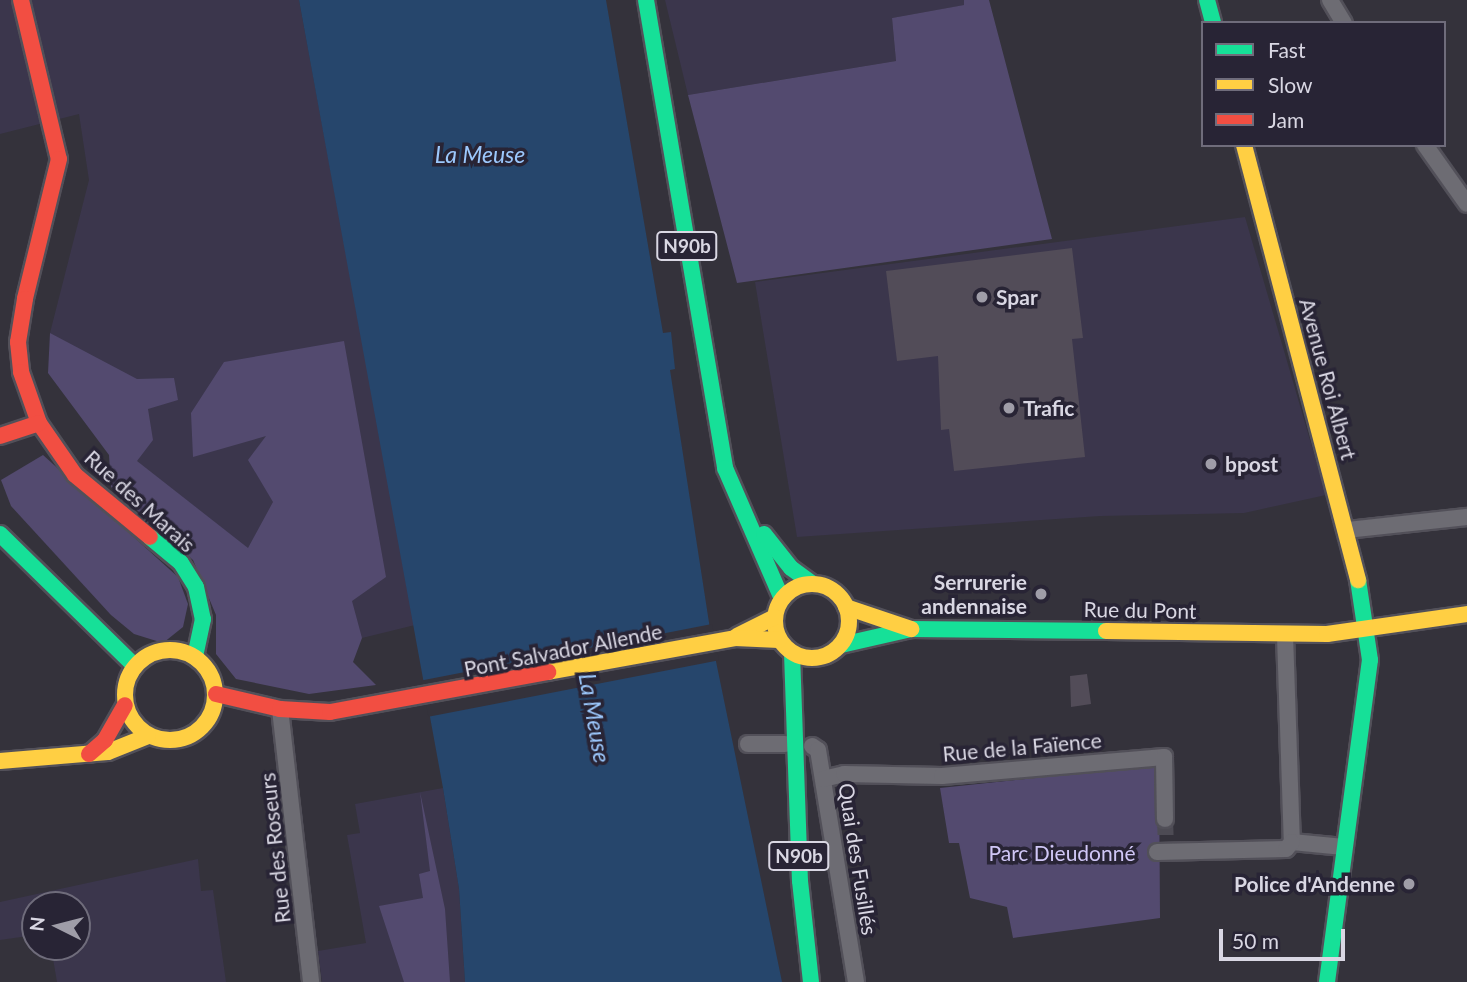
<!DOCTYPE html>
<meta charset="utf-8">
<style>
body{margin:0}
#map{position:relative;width:1467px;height:982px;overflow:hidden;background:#34323b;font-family:Lato,sans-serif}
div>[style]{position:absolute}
.built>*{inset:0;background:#3b364c}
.green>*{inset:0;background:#534a6f}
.water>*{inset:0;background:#26466c}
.pier>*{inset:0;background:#34323b;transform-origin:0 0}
.building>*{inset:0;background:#524c58}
.street-tunnel>*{height:16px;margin-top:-8px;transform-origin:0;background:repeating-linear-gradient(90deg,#4d4b54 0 16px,transparent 0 24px)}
.roads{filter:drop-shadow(2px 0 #525059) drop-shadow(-2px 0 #525059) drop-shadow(0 2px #525059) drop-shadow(0 -2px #525059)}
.street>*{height:16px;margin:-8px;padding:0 8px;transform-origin:8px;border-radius:8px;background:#6d6c73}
.fast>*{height:16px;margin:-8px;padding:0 8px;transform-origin:8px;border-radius:8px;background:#16e098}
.slow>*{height:16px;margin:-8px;padding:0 8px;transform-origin:8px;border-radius:8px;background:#ffcf43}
.slow>.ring{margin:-8px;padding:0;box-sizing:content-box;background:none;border:16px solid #ffcf43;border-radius:50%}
.jam>*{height:16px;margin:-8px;padding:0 8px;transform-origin:8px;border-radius:8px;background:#f24e42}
.dots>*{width:19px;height:19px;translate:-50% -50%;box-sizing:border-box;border:4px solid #282435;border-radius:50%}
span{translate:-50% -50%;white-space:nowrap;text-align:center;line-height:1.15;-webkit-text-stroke:7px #282435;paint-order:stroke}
.shield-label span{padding:2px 5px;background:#282435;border:2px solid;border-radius:5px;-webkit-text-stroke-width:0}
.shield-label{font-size:19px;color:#d9d7e3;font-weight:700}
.poi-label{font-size:21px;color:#d9d7e3;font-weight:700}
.left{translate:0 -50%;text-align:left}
.right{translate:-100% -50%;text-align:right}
.street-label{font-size:21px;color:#d9d7e3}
.park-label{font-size:21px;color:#d0c7f6}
.water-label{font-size:23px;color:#9cc8fd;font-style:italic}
.legend{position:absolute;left:1201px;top:21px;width:245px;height:126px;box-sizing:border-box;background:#282435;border:2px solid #6f6c7b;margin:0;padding:9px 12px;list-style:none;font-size:21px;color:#d9d7e3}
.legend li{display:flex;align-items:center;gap:14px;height:35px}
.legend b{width:35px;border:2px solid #6f6c7b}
.north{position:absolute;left:21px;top:891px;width:70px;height:70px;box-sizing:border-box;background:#282435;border:2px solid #6f6c7b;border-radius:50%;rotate:276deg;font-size:19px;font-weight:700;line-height:28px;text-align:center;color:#d9d7e3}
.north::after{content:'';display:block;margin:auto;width:24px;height:32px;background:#9f9da8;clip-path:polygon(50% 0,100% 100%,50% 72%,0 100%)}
.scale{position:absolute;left:1219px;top:929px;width:126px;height:32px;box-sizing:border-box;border:4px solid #d9d7e3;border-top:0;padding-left:9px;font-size:21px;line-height:24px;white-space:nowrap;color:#d9d7e3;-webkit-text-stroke:5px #282435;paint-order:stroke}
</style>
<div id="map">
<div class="built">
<div style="clip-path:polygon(0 0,299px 0,415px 625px,362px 638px,136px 461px,50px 333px,89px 180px,79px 114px,0 134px)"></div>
<div style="clip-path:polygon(665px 0,964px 0,965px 5px,892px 18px,896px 61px,688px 95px)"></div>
<div style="clip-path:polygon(1245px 217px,1326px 495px,1244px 513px,1100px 516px,797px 537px,755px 282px)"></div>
<div style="clip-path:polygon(443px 788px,459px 889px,465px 982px,322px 982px,318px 951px,366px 943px,347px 835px,360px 833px,355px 804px)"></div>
<div style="clip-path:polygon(198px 859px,201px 891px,213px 890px,226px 982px,57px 982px,51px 947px,77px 947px,77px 905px,35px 905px,35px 935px,0 940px,0 902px)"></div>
</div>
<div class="green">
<div style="clip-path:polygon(964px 0,989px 0,1052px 239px,737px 283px,688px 95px,896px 61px,892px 18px,964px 5px)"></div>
<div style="clip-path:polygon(50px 333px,137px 379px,174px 378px,178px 400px,148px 409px,153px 440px,137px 461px,248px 548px,273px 502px,248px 460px,266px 436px,193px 457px,191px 413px,224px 362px,344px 341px,386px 577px,352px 601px,362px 638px,353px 662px,376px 685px,309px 694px,236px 679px,216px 654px,216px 615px,193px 560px,111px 487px,109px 455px,48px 373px)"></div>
<div style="clip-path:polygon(43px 455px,178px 577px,188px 604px,183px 627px,163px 643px,134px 634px,111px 615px,11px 506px,1px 480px)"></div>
<div style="clip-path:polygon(1159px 765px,1160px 918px,1013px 938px,1007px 907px,970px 898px,959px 843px,949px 843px,940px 788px)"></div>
<div style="clip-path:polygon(420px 792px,445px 909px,450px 982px,404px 982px,379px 906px,423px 898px,419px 874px,430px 871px)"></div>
</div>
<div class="water">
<div style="clip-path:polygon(299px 0,606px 0,663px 333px,671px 332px,675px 369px,670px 370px,712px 642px,782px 982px,465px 982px,459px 889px,443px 788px)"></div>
</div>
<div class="pier">
<div style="left:712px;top:624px;width:37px;height:296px;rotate:79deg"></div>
</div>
<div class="building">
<div style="clip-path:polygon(1072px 248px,1083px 338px,1072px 339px,1085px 457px,954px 471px,949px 429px,941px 430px,938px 356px,897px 361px,886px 271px)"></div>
<div style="clip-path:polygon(1087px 674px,1091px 704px,1071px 707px,1070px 676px)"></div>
</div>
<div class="street-tunnel">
<div style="left:1165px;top:819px;width:25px;rotate:88deg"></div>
</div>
<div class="roads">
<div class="street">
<div style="left:1330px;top:0;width:27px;rotate:59deg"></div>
<div style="left:1425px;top:145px;width:72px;rotate:54.6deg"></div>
<div style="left:1347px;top:530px;width:121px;rotate:-6.2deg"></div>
<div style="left:1285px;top:635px;width:207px;rotate:88.1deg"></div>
<div style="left:1292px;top:842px;width:52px;rotate:5.5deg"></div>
<div style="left:280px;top:709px;width:275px;rotate:83.5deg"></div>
<div style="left:748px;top:744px;width:37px"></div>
<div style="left:812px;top:746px;width:7px;rotate:34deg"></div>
<div style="left:818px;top:750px;width:235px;rotate:80.7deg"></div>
<div style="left:823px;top:779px;width:22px;rotate:-13deg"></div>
<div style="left:844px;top:774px;width:98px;rotate:1.2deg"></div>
<div style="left:942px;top:776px;width:223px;rotate:-4.9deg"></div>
<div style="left:1164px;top:757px;width:62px;rotate:89.1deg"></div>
<div style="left:1157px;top:852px;width:129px;rotate:-1.3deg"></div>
<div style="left:1286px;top:849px;width:9px;rotate:-49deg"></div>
</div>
<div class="fast">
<div style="left:646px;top:0;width:475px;rotate:80.4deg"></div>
<div style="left:725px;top:468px;width:143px;rotate:66.5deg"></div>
<div style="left:1207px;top:0;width:24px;rotate:75deg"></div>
<div style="left:0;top:534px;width:189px;rotate:44.4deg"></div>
<div style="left:764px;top:534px;width:43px;rotate:51.5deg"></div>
<div style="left:791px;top:568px;width:27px;rotate:36deg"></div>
<div style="left:150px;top:537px;width:40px;rotate:40deg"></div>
<div style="left:181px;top:563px;width:28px;rotate:58deg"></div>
<div style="left:196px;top:587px;width:33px;rotate:78deg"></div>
<div style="left:203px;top:619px;width:39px;rotate:102deg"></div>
<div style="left:841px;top:645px;width:72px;rotate:-12.9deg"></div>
<div style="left:911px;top:629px;width:195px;rotate:0.6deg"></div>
<div style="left:792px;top:653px;width:228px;rotate:88deg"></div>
<div style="left:800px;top:881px;width:102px;rotate:83.8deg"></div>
<div style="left:1327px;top:982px;width:325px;rotate:-82.4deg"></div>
<div style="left:1370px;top:660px;width:81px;rotate:-98.5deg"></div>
</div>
<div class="slow">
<div style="left:1244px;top:145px;width:450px;rotate:75.3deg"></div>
<div class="ring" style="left:775px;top:584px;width:58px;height:58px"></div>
<div style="left:846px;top:607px;width:69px;rotate:18.7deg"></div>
<div style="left:1106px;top:631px;width:221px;rotate:0.8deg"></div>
<div style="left:1327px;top:634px;width:141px;rotate:-8.1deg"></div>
<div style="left:737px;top:636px;width:42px;rotate:-26.6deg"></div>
<div class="ring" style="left:125px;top:650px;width:74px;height:74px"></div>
<div style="left:548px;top:672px;width:190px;rotate:-10.3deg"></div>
<div style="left:735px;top:638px;width:44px;rotate:2.6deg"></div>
<div style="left:0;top:761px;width:108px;rotate:-4.8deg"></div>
<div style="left:108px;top:752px;width:43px;rotate:-21.8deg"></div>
</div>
<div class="jam">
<div style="left:21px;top:0;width:163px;rotate:76.6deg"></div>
<div style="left:59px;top:159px;width:144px;rotate:103.7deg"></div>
<div style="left:25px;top:299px;width:44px;rotate:99.2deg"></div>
<div style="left:18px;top:342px;width:30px;rotate:84deg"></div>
<div style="left:21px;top:372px;width:54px;rotate:70.6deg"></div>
<div style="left:39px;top:423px;width:63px;rotate:55.3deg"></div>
<div style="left:75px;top:475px;width:97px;rotate:39.6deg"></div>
<div style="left:0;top:436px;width:41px;rotate:-18.4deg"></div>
<div style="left:216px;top:694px;width:66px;rotate:13.2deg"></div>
<div style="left:280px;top:709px;width:50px;rotate:3.4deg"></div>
<div style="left:330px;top:712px;width:222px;rotate:-10.4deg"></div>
<div style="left:89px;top:754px;width:21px;rotate:-41deg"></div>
<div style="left:105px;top:740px;width:40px;rotate:-60.3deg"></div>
</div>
</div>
<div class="dots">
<div style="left:982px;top:297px;background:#9f9da8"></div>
<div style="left:1009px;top:408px;background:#9f9da8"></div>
<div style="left:1211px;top:464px;background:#9f9da8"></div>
<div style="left:1041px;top:594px;background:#9f9da8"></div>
<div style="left:1409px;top:884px;background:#9f9da8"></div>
</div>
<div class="shield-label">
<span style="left:687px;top:246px">N90b</span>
<span style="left:799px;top:856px">N90b</span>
</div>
<div class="poi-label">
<span class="left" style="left:996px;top:297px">Spar</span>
<span class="left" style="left:1023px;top:408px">Trafic</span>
<span class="left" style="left:1225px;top:464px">bpost</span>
<span class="right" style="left:1027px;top:594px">Serrurerie<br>andennaise</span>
<span class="right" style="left:1395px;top:884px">Police d'Andenne</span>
</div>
<div class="street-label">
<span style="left:1328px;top:379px;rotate:75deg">Avenue Roi Albert</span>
<span style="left:140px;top:501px;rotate:42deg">Rue des Marais</span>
<span style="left:1140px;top:610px;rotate:1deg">Rue du Pont</span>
<span style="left:563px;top:650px;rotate:-11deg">Pont Salvador Allende</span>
<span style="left:1022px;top:747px;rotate:-5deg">Rue de la Faïence</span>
<span style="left:275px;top:848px;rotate:-96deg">Rue des Roseurs</span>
<span style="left:858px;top:859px;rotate:81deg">Quai des Fusillés</span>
</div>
<div class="park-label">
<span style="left:1062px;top:853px">Parc Dieudonné</span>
</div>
<div class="water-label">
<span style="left:480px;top:154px">La Meuse</span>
<span style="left:595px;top:718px;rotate:80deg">La Meuse</span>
</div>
<ul class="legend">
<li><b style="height:9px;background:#16e098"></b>Fast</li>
<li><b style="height:9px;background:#ffcf43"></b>Slow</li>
<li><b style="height:9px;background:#f24e42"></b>Jam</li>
</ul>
<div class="north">N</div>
<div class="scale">50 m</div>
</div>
